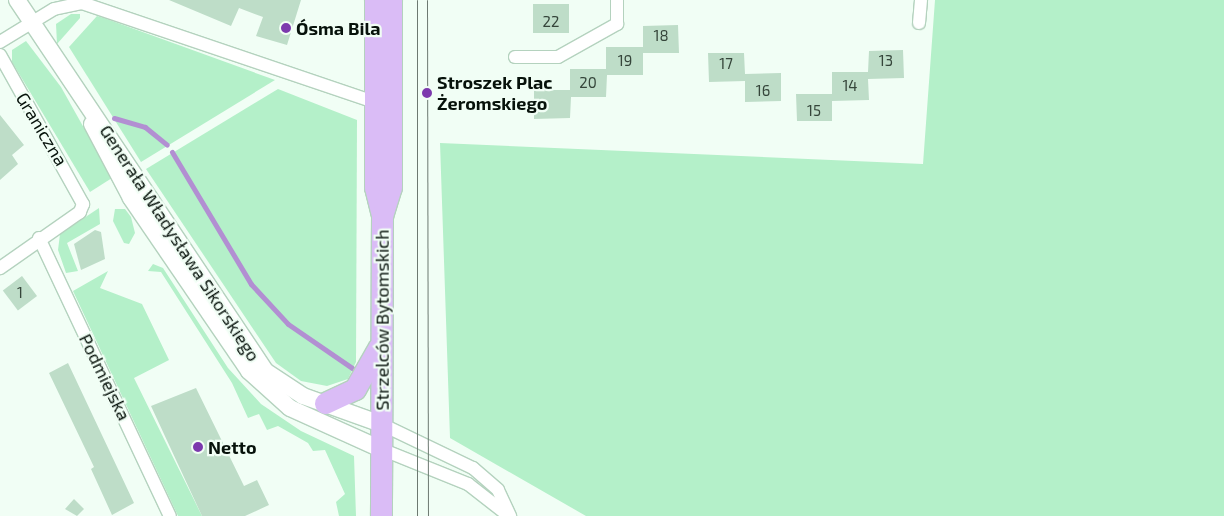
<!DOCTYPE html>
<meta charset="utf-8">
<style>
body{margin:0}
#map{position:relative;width:1224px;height:516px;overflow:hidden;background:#f1fef5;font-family:"Exo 2",sans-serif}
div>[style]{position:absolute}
.green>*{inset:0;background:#b4f0c9}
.stream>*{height:5px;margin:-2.5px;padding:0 2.5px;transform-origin:2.5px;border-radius:2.5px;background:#b28fd2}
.building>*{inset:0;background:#beddc8;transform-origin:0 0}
.roads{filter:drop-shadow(1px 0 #b4d2be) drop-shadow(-1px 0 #b4d2be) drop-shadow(0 1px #b4d2be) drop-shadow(0 -1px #b4d2be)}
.minor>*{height:12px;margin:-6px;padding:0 6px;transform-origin:6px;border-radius:6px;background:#fff}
.tertiary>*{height:16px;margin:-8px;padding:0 8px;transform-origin:8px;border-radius:8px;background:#fff}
.trunk>*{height:21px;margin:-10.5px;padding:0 10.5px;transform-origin:10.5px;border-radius:10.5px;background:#dabcf6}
.tram>*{height:1px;margin:-0.5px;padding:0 0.5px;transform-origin:0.5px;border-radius:0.5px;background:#6d7971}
.dots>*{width:14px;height:14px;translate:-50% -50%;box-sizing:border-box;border:2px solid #f1fef5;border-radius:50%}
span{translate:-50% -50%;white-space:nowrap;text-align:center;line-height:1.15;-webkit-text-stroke:4.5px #f1fef5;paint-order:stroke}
.number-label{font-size:15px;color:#35453a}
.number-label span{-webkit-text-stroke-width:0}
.poi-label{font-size:18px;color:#07120b;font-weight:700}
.left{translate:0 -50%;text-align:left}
.street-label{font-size:18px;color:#07120b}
</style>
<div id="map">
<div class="green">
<div style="clip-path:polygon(935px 0,1224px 0,1224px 516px,586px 516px,450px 438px,440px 143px,923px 164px)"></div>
<div style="clip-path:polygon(71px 14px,80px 14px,80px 18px,57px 44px,56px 24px)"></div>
<div style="clip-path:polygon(97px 16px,104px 18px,275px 80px,141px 162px,69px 47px)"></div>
<div style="clip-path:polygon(26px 41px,61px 87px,112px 178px,90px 192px,12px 62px,12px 50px)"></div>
<div style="clip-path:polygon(278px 89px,357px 120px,356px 362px,348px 379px,327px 386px,301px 381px,276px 363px,146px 169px)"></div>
<div style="clip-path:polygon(99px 208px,100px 224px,67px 243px,78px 271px,66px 273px,58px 250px,60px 234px)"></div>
<div style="clip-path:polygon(115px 209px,125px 209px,131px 217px,135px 233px,129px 244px,124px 243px,113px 221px)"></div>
<div style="clip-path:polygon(153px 264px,163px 268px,228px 368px,261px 404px,301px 431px,354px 456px,356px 516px,339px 516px,336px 502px,345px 494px,325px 450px,313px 451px,308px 443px,278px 426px,267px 430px,259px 414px,248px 418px,232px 383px,161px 272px,148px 271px)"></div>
<div style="clip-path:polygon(108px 271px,100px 288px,142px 304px,169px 360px,134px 378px,202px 516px,178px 516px,73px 291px)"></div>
</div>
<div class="stream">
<div style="left:114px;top:118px;width:32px;rotate:16deg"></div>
<div style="left:145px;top:127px;width:28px;rotate:39deg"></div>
<div style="left:172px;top:152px;width:154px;rotate:59.1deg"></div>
<div style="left:251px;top:284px;width:54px;rotate:47.2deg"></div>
<div style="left:288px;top:324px;width:78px;rotate:34.5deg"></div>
</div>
<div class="building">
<div style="clip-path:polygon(169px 0,301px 0,287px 45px,256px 36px,263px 17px,239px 8px,231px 26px)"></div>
<div style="left:569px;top:4px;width:29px;height:36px;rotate:90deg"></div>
<div style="clip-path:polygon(678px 25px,679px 53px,643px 53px,643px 75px,607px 75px,606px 97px,571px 97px,570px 118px,534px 119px,534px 90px,570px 90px,570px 69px,606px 69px,606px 47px,643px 47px,643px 26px)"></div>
<div style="clip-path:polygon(903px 50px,904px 78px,868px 79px,869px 100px,832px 101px,832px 121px,797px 121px,796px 94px,832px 94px,832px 72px,868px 72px,869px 51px)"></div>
<div style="clip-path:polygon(708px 53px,744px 53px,745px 74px,781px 73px,781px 101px,745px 102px,745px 81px,709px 82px)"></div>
<div style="clip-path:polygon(0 115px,24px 145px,12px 155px,18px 164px,0 180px)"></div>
<div style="clip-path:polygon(95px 230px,101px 232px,105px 259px,81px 270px,74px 244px)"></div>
<div style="left:22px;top:276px;width:25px;height:24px;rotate:53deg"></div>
<div style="clip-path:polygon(68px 363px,134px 503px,112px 515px,91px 469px,94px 467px,49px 373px)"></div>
<div style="clip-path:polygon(196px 388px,244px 486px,257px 480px,269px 505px,245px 516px,202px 516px,151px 406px)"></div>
<div style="clip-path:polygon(74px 499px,84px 509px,77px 516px,65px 509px)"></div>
</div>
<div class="roads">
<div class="minor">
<div style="left:919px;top:23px;width:23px;rotate:-85deg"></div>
<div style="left:0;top:42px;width:63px;rotate:-31.4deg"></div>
<div style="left:54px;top:9px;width:29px;rotate:-12deg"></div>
<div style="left:82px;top:3px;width:309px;rotate:18.7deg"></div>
<div style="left:0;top:55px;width:171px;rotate:60.9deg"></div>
<div style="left:83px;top:204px;width:9px;rotate:111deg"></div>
<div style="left:80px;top:212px;width:98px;rotate:145deg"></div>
<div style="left:515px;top:57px;width:43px"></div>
<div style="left:558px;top:57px;width:68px;rotate:-29.2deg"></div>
<div style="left:617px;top:24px;width:24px;rotate:-90deg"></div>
<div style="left:39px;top:238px;width:307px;rotate:64.8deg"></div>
<div style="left:381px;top:424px;width:102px;rotate:25.6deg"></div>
<div style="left:473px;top:468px;width:33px;rotate:41deg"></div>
<div style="left:498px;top:490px;width:29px;rotate:65deg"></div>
<div style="left:381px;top:449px;width:94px;rotate:21.9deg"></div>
<div style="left:468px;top:484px;width:52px;rotate:38deg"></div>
</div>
<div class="tertiary">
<div style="left:17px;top:0;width:446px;rotate:56.2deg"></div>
<div style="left:265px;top:371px;width:45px;rotate:33.3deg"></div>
<div style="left:303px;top:396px;width:83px;rotate:19.7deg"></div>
<div style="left:92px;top:124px;width:84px;rotate:62.2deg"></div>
<div style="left:131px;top:198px;width:209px;rotate:55.7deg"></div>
<div style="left:249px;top:371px;width:55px;rotate:42.1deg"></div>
<div style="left:290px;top:408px;width:100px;rotate:24.3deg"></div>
</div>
<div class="trunk">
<div style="left:375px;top:0;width:187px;rotate:90deg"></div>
<div style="left:375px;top:187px;width:30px;rotate:76deg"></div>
<div style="left:382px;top:216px;width:300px;rotate:90.2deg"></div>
<div style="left:382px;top:216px;width:30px;rotate:-73deg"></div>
<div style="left:391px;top:187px;width:187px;rotate:-90deg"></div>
<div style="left:325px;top:403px;width:33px;rotate:-25deg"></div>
<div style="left:355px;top:389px;width:48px;rotate:-60.3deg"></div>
</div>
</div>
<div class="tram">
<div style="left:427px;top:0;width:516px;rotate:89.89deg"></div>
<div style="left:417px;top:516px;width:516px;rotate:-90deg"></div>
</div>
<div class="dots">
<div style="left:286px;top:28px;background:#7c39ad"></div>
<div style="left:427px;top:93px;background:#7c39ad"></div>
<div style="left:198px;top:447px;background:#7c39ad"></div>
</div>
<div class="number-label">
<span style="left:551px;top:22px">22</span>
<span style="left:661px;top:36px">18</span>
<span style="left:625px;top:61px">19</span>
<span style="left:886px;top:61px">13</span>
<span style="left:726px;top:64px">17</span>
<span style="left:588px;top:83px">20</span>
<span style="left:850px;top:86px">14</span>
<span style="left:763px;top:91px">16</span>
<span style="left:814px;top:111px">15</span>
<span style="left:20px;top:293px">1</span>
</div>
<div class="poi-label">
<span class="left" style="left:296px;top:28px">Ósma Bila</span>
<span class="left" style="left:437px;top:93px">Stroszek Plac<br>Żeromskiego</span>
<span class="left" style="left:208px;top:447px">Netto</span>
</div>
<div class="street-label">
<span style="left:42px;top:129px;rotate:59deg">Graniczna</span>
<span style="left:180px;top:243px;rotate:57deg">Generała Władysława Sikorskiego</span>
<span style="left:382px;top:320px;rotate:-90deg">Strzelców Bytomskich</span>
<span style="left:105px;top:377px;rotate:64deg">Podmiejska</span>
</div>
</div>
